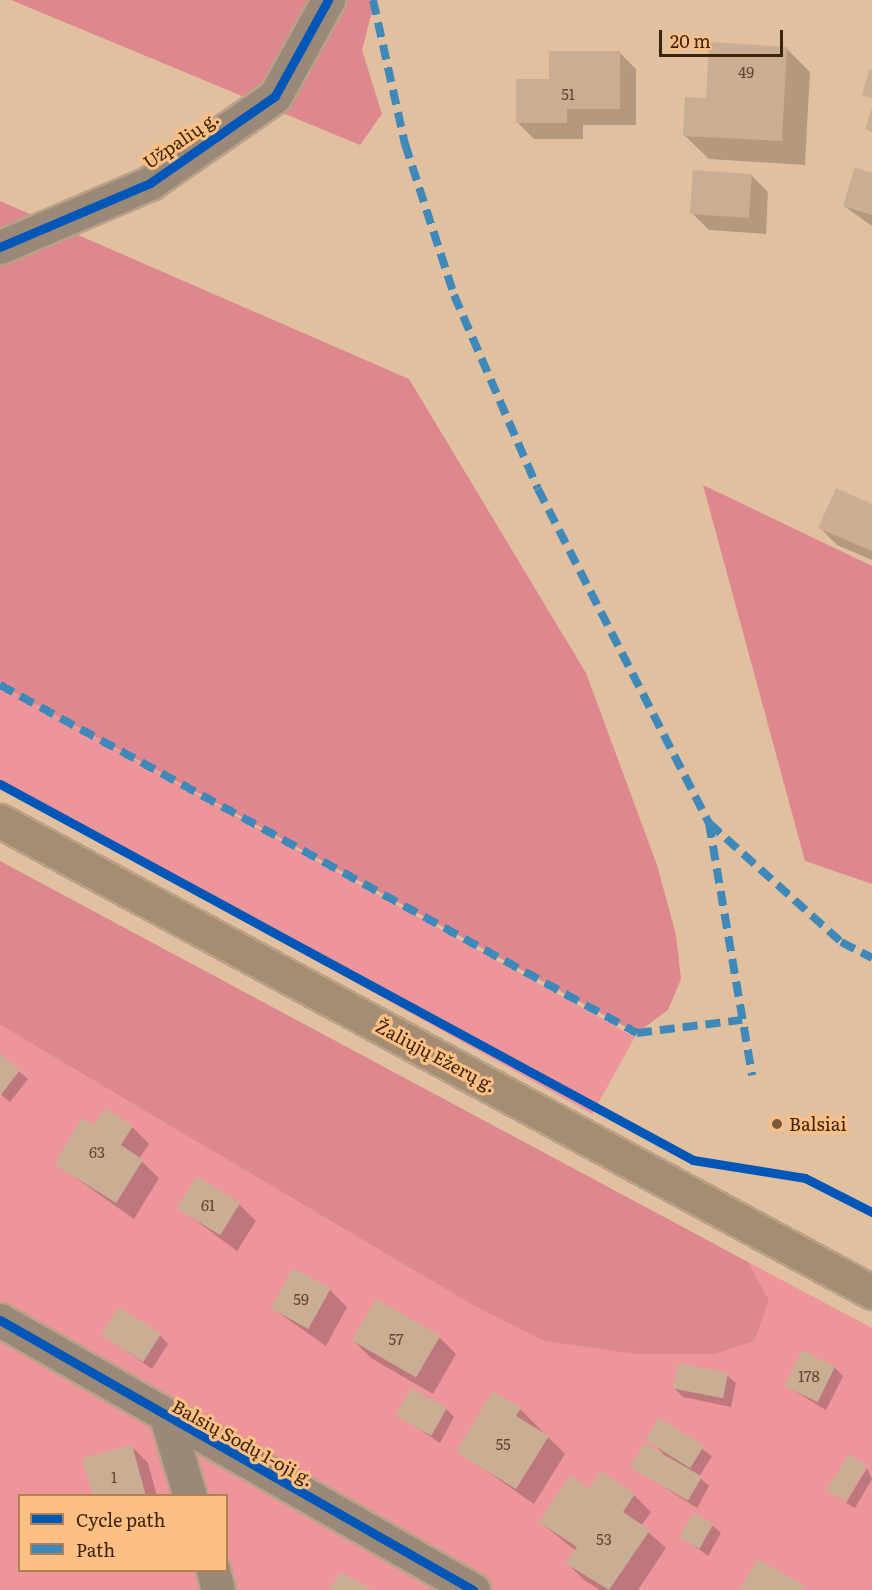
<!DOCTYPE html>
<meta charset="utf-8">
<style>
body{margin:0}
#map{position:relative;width:872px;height:1590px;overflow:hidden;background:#e1c09f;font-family:Literata,serif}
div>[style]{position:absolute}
.green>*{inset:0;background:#ee959b;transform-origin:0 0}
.forest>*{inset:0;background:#df878e}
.shadow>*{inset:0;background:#0003}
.building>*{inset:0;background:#c9ae94;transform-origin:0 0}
.roads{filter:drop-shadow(2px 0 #baa187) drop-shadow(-2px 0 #baa187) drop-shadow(0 2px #baa187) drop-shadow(0 -2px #baa187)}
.minor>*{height:33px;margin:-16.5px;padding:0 16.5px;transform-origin:16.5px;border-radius:16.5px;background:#9a8978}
.secondary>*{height:33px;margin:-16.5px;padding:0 16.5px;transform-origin:16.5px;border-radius:16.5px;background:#a58d74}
.quiet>*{height:8px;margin-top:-4px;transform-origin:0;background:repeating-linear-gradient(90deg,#3e88ba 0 15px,transparent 0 23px)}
.cycleway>*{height:9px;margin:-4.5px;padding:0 4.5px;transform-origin:4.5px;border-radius:4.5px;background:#0057b8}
.dots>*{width:16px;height:16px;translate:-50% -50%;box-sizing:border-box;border:3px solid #fdbf83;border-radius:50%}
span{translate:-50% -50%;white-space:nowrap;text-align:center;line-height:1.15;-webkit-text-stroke:6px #fdbf83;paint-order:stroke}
.number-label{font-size:15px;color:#60472e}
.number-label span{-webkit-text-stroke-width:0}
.street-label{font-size:18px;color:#3c240b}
.poi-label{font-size:18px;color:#3c240b}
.left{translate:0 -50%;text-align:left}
.legend{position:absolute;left:18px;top:1494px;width:210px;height:78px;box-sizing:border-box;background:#fdbf83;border:2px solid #b08153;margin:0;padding:8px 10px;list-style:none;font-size:18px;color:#3c240b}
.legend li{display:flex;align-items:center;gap:12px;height:30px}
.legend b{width:30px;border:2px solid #b08153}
.scale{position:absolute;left:659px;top:30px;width:124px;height:27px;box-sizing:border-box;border:3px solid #3c240b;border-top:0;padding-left:8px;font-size:18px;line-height:21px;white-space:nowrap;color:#3c240b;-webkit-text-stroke:4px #fdbf83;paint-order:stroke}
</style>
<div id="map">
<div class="green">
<div style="left:0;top:685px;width:726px;height:88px;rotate:29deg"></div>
<div style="clip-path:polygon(evenodd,0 1025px,469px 1303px,636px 1354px,769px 1300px,748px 1262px,872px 1328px,872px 1590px,0 1590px,0 1025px,20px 1496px,226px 1496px,226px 1570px,20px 1570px,20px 1496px)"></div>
</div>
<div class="forest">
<div style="clip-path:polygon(11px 0,375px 0,362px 50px,382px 114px,360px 145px)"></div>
<div style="clip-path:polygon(0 201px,409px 379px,586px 673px,657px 865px,676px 935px,681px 979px,668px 1010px,637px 1033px,0 685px)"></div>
<div style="clip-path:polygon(703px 485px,872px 566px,872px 884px,805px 861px)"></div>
<div style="clip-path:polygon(0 861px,748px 1262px,769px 1300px,754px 1341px,715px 1354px,636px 1354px,545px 1341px,469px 1303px,0 1025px)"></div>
</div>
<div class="shadow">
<div style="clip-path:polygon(786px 48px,810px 72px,805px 165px,709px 159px,684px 135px,707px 100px)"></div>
<div style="clip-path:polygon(619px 52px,636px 69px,636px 125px,583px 125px,583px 139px,534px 139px,517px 122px,550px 81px)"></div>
<div style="clip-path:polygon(872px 174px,872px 226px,844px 206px)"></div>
<div style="clip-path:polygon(751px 175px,768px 192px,766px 234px,709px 230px,692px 213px)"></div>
<div style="clip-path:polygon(872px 505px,872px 560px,837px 545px,820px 528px)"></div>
<div style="clip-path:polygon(0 1056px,28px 1079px,10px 1102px,0 1094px)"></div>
<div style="clip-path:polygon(94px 1127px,132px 1127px,149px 1144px,139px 1159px,159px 1178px,134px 1219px,56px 1164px)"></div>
<div style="clip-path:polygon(239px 1204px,256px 1221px,237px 1251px,178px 1207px)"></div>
<div style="clip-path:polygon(330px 1290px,347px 1307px,326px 1346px,272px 1308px)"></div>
<div style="clip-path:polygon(103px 1335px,160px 1335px,168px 1344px,152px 1369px)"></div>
<div style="clip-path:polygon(439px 1337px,456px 1354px,433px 1394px,371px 1358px,354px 1341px)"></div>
<div style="clip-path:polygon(834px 1367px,843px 1376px,826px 1410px,786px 1386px)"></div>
<div style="clip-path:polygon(727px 1375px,736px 1383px,731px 1407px,683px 1397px,675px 1389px)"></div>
<div style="clip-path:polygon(493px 1393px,520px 1409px,565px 1454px,534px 1504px,458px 1451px)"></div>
<div style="clip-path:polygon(446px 1409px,454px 1417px,440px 1443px,398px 1415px)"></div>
<div style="clip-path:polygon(660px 1420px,712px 1456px,699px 1477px,709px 1486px,697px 1508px,632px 1467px,663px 1453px,648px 1440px)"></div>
<div style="clip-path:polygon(131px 1446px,148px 1463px,157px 1496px,94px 1496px)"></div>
<div style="clip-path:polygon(867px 1468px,872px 1479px,855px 1508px,846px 1503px)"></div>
<div style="clip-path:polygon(589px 1491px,634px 1495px,651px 1512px,641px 1526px,666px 1548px,638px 1590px,600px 1590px,584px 1580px,567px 1563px,576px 1551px,540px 1522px)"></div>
<div style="clip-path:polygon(712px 1525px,721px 1533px,708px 1556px,682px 1537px)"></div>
</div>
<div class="building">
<div style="clip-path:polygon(709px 42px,787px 47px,782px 141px,683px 136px,685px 97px,706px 98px)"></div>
<div style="clip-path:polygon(549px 51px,620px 51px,620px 109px,567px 109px,567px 123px,516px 123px,516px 79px,549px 79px)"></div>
<div style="clip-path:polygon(869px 70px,872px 70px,872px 98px,862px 95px)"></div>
<div style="clip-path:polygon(872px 108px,872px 132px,865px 129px)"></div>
<div style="clip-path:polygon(855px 167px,872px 173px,872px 215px,843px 206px)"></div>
<div style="left:693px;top:170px;width:59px;height:44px;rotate:4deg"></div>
<div style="clip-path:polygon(836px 488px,872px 504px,872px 551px,818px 528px)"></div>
<div style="clip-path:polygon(0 1054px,20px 1070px,0 1096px)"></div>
<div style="clip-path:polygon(105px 1108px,133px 1126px,121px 1145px,143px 1160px,116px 1203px,54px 1164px,82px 1118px,94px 1125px)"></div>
<div style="left:197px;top:1176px;width:51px;height:38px;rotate:32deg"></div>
<div style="left:293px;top:1268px;width:43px;height:46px;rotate:29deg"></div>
<div style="left:376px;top:1299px;width:74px;height:48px;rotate:30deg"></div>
<div style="left:119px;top:1307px;width:50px;height:33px;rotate:33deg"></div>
<div style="left:802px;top:1350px;width:37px;height:40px;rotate:26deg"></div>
<div style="left:678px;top:1363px;width:51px;height:26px;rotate:11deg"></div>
<div style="left:411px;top:1388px;width:41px;height:32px;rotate:29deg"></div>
<div style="clip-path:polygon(493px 1391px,521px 1408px,516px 1416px,549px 1436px,516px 1489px,456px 1452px)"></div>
<div style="left:659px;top:1418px;width:53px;height:26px;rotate:32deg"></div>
<div style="left:644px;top:1443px;width:67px;height:28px;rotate:30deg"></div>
<div style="clip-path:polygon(132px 1445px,146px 1496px,93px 1496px,82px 1458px)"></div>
<div style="left:848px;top:1454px;width:22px;height:42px;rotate:30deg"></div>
<div style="clip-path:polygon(601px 1471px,635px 1494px,623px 1512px,650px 1530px,609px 1590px,565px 1563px,577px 1547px,539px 1522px,570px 1475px,589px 1489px)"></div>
<div style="left:693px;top:1513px;width:23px;height:28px;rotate:29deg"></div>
<div style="clip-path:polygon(758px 1559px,805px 1586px,802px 1590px,740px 1590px)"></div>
<div style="clip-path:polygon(340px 1572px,373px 1590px,330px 1590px)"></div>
</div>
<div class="roads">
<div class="minor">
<div style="left:0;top:247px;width:163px;rotate:-23.1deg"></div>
<div style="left:150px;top:183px;width:152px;rotate:-34.8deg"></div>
<div style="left:275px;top:96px;width:110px;rotate:-61.1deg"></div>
<div style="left:0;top:1320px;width:545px;rotate:29.72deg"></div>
<div style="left:167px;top:1420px;width:79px;rotate:73.2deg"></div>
<div style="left:213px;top:1570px;width:21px;rotate:76deg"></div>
</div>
<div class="secondary">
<div style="left:0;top:821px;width:991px;rotate:28.38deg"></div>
</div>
</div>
<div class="quiet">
<div style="left:373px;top:0;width:148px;rotate:77.5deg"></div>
<div style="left:405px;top:144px;width:159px;rotate:72deg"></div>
<div style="left:454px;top:295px;width:211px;rotate:66.6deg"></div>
<div style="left:538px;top:489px;width:375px;rotate:62.9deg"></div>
<div style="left:709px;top:823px;width:256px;rotate:80.3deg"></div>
<div style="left:0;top:685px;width:726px;rotate:28.65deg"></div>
<div style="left:637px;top:1033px;width:106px;rotate:-7.1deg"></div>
<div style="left:709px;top:823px;width:178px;rotate:42deg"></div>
<div style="left:841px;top:942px;width:35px;rotate:27deg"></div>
</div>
<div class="cycleway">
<div style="left:0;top:247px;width:163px;rotate:-23.1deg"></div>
<div style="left:150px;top:183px;width:152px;rotate:-34.8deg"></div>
<div style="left:275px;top:96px;width:110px;rotate:-61.1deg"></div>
<div style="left:0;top:784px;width:788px;rotate:28.48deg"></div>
<div style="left:693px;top:1160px;width:113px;rotate:9.1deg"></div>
<div style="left:805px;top:1178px;width:75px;rotate:26.9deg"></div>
<div style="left:0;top:1320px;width:545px;rotate:29.72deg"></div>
</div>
<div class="dots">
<div style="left:777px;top:1124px;background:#765b3f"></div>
</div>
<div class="number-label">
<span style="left:746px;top:72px">49</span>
<span style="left:568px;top:94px">51</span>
<span style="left:97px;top:1152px">63</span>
<span style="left:208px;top:1205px">61</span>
<span style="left:301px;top:1299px">59</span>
<span style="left:396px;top:1339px">57</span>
<span style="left:809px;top:1376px">178</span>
<span style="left:503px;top:1444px">55</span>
<span style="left:114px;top:1477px">1</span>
<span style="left:604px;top:1539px">53</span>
</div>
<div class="street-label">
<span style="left:181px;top:140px;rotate:-34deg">Užpalių g.</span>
<span style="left:436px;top:1056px;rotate:28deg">Žaliųjų Ežerų g.</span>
<span style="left:243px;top:1443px;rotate:29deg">Balsių Sodų 1-oji g.</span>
</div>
<div class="poi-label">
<span class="left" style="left:789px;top:1124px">Balsiai</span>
</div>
<ul class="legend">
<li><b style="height:8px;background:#0057b8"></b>Cycle path</li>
<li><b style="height:8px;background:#3e88ba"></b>Path</li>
</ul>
<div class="scale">20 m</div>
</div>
